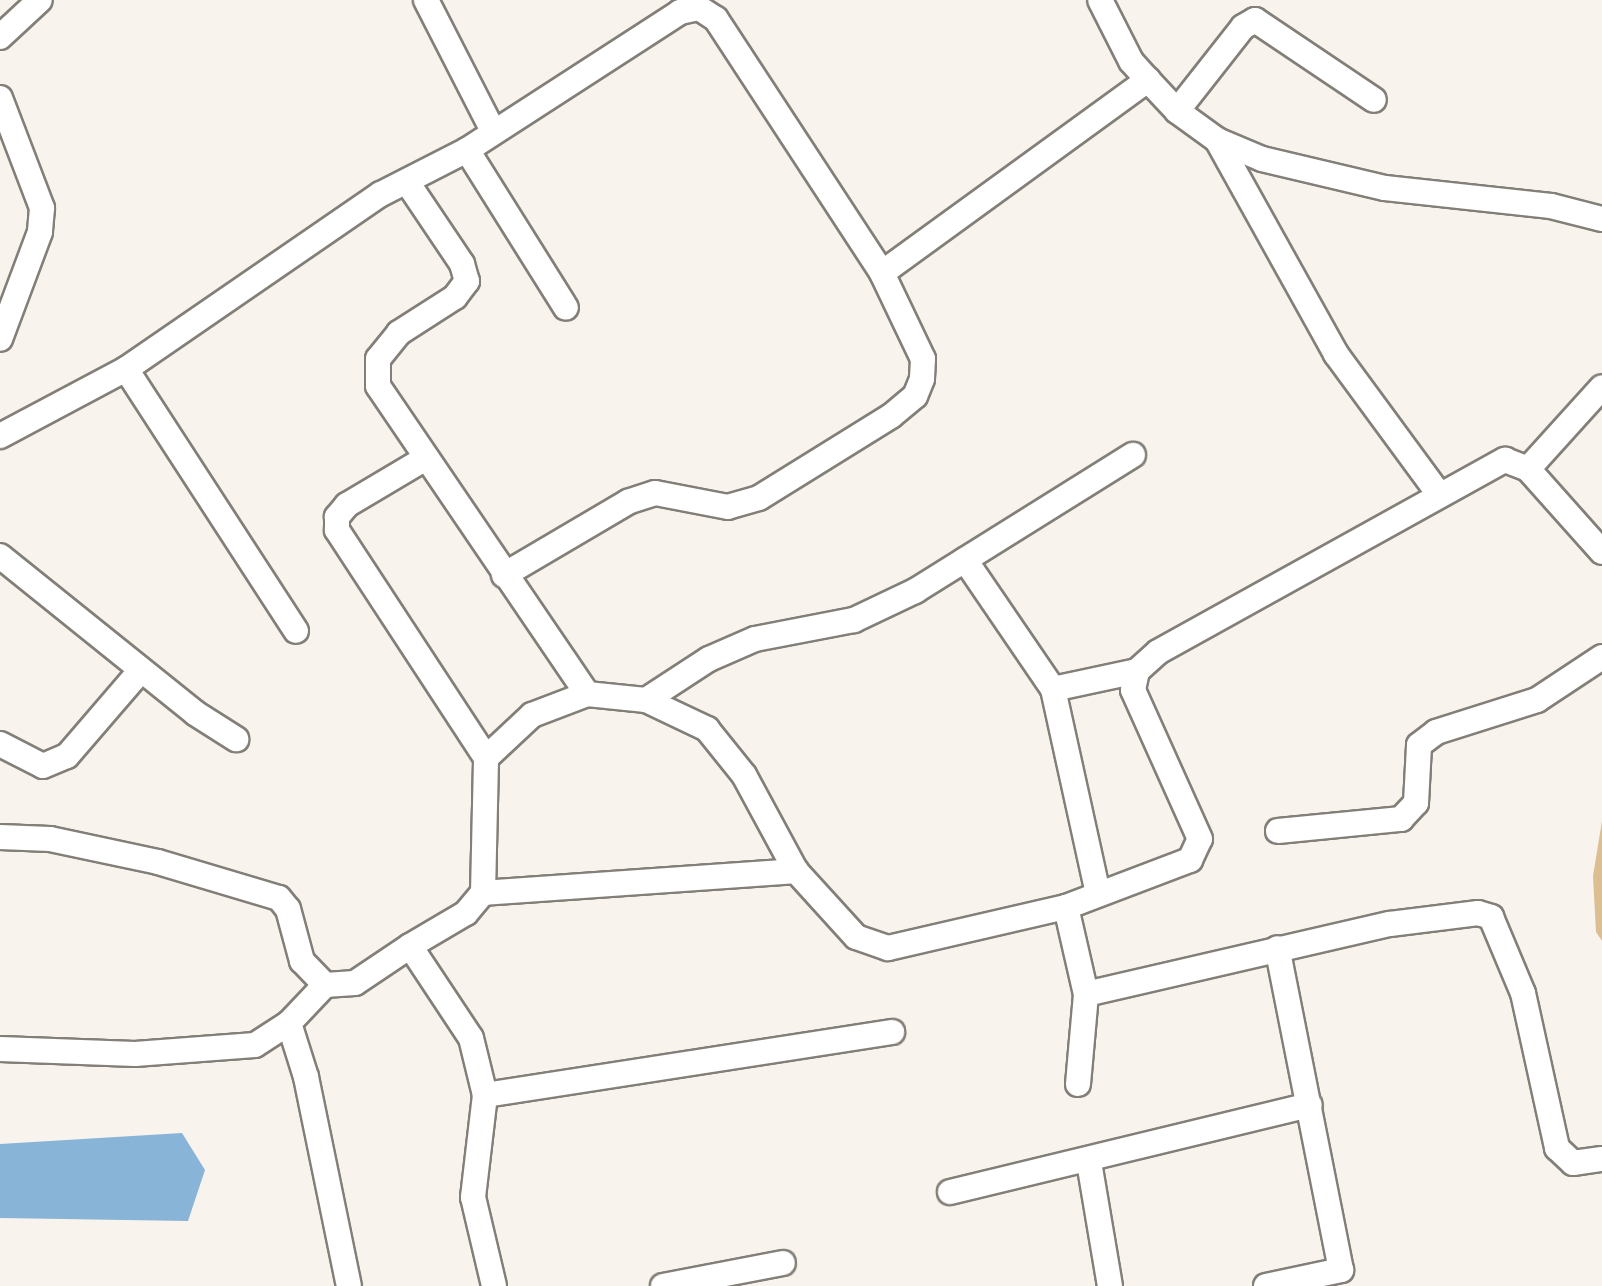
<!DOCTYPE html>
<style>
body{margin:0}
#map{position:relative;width:1602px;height:1286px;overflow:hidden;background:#f8f4ed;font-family:Raleway,sans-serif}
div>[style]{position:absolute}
.green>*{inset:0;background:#dbbf93}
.water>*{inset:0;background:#88b4d7}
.roads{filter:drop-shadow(2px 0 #837f78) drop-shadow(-2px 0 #837f78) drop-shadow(0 2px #837f78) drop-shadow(0 -2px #837f78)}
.minor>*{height:24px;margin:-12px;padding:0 12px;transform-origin:12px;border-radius:12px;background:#fff}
span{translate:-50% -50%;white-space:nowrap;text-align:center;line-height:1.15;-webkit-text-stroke:7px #fff;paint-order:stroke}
</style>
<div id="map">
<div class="green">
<div style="clip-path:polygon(1602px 821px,1602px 941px,1596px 932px,1593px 876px)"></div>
</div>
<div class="water">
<div style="clip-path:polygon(182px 1133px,205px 1170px,188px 1221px,0 1218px,0 1144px)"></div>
</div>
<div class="roads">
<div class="minor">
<div style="left:426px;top:0;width:147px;rotate:62.9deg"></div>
<div style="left:0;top:37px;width:54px;rotate:-42.8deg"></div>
<div style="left:1148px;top:80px;width:42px;rotate:46.9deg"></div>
<div style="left:1177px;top:111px;width:49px;rotate:35.9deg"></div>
<div style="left:1217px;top:140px;width:49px;rotate:22.9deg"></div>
<div style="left:1262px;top:159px;width:126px;rotate:13.3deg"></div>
<div style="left:1385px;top:188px;width:167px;rotate:6.2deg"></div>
<div style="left:1551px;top:206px;width:53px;rotate:14.3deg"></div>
<div style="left:0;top:98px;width:118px;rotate:69.1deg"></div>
<div style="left:42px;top:208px;width:24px;rotate:95deg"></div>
<div style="left:40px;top:232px;width:114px;rotate:110.5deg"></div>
<div style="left:1177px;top:111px;width:107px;rotate:-51.8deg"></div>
<div style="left:1243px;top:27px;width:14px;rotate:-30deg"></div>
<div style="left:1255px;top:20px;width:143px;rotate:33.9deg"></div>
<div style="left:1217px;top:140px;width:245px;rotate:60.9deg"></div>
<div style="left:1336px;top:354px;width:174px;rotate:53.7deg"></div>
<div style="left:467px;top:150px;width:186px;rotate:57.9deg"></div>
<div style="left:407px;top:182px;width:99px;rotate:56.1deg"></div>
<div style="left:462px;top:264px;width:18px;rotate:74deg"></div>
<div style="left:467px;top:281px;width:20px;rotate:127deg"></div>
<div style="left:455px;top:297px;width:67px;rotate:147.3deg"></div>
<div style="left:399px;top:333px;width:33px;rotate:129deg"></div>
<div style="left:378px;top:359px;width:27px;rotate:90deg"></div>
<div style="left:378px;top:386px;width:372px;rotate:55.8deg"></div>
<div style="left:882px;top:273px;width:329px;rotate:-36deg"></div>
<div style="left:1148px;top:80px;width:25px;rotate:-132deg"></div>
<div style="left:1131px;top:61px;width:68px;rotate:-116.9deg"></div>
<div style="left:126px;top:369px;width:312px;rotate:57deg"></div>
<div style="left:0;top:436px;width:143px;rotate:-28deg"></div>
<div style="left:126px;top:369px;width:309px;rotate:-34.5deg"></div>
<div style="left:381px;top:194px;width:97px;rotate:-27.1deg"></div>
<div style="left:467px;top:150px;width:254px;rotate:-32.9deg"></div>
<div style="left:680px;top:12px;width:19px;rotate:-12deg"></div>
<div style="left:699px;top:8px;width:20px;rotate:33deg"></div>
<div style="left:716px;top:19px;width:303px;rotate:56.8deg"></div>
<div style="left:882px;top:273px;width:95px;rotate:64.5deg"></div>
<div style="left:923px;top:359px;width:20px;rotate:93deg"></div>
<div style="left:922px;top:379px;width:18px;rotate:112deg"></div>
<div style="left:915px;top:396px;width:31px;rotate:140deg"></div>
<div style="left:891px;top:416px;width:155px;rotate:148.2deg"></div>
<div style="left:759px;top:498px;width:32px;rotate:164deg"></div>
<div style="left:728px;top:507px;width:74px;rotate:-169.1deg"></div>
<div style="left:655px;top:493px;width:28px;rotate:162deg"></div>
<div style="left:628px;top:502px;width:144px;rotate:149.5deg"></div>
<div style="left:426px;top:458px;width:92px;rotate:149.3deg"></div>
<div style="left:347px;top:505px;width:16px;rotate:130deg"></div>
<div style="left:337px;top:517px;width:13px;rotate:90deg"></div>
<div style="left:337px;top:530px;width:272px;rotate:56.8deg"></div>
<div style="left:1528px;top:469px;width:110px;rotate:-47.9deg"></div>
<div style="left:0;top:556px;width:250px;rotate:38.8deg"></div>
<div style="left:195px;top:713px;width:49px;rotate:32.4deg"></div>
<div style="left:965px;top:560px;width:156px;rotate:55.7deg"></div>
<div style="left:1053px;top:689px;width:209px;rotate:77.6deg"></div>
<div style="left:1053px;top:689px;width:86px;rotate:-12.1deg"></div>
<div style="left:1137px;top:671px;width:28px;rotate:-42deg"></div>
<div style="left:1158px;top:652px;width:397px;rotate:-29deg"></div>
<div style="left:1505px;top:460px;width:25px;rotate:21deg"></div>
<div style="left:1528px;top:469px;width:111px;rotate:48.3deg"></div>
<div style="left:646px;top:700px;width:75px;rotate:-33.1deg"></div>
<div style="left:709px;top:659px;width:50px;rotate:-23.5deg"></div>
<div style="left:755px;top:639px;width:101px;rotate:-10.9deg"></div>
<div style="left:854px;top:620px;width:68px;rotate:-25.4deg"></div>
<div style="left:915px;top:591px;width:257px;rotate:-32deg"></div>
<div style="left:0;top:744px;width:48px;rotate:27.1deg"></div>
<div style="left:43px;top:766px;width:26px;rotate:-23deg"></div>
<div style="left:67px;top:756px;width:113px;rotate:-49.3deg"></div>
<div style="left:1278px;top:831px;width:124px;rotate:-5.6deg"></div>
<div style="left:1401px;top:819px;width:22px;rotate:-47deg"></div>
<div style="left:1416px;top:803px;width:58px;rotate:-87deg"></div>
<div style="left:1419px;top:745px;width:21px;rotate:-37deg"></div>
<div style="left:1436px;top:732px;width:106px;rotate:-17.6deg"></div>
<div style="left:1537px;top:700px;width:78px;rotate:-33.5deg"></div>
<div style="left:0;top:837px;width:50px;rotate:2.3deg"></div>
<div style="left:50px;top:839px;width:110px;rotate:12deg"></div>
<div style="left:158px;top:862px;width:126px;rotate:16.6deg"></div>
<div style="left:279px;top:898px;width:14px;rotate:51deg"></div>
<div style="left:288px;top:909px;width:54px;rotate:74.9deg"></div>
<div style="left:302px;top:961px;width:33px;rotate:46deg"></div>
<div style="left:325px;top:985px;width:30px;rotate:-4deg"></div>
<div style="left:355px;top:983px;width:66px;rotate:-33.9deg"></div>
<div style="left:410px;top:946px;width:110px;rotate:56.5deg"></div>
<div style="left:471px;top:1038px;width:59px;rotate:76.2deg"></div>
<div style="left:485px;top:1095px;width:103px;rotate:96.7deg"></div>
<div style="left:473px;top:1197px;width:91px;rotate:76.7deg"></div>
<div style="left:483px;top:893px;width:314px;rotate:-4deg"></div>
<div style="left:1066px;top:907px;width:89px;rotate:77.1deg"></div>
<div style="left:1086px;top:994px;width:312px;rotate:-13deg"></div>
<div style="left:1390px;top:924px;width:89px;rotate:-7.1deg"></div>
<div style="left:1478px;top:913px;width:14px;rotate:17deg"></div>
<div style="left:1491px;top:917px;width:82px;rotate:67.2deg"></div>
<div style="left:1523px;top:993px;width:159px;rotate:77.6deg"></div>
<div style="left:1557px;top:1148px;width:22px;rotate:43deg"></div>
<div style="left:1573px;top:1163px;width:29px;rotate:-8deg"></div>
<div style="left:410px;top:946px;width:65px;rotate:-30.5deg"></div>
<div style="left:466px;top:913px;width:26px;rotate:-50deg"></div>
<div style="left:483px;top:893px;width:135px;rotate:-88.7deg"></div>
<div style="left:486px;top:758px;width:63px;rotate:-43.1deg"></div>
<div style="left:532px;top:715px;width:59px;rotate:-20.9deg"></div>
<div style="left:587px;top:694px;width:59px;rotate:5.8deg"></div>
<div style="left:646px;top:700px;width:68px;rotate:25.4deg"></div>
<div style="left:707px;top:729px;width:59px;rotate:51.2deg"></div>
<div style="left:744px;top:775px;width:109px;rotate:61.6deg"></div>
<div style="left:796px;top:871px;width:89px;rotate:47.7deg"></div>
<div style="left:856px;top:937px;width:34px;rotate:19deg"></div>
<div style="left:888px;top:948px;width:183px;rotate:-13deg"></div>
<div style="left:1066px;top:907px;width:133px;rotate:-20.8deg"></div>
<div style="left:1190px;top:860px;width:23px;rotate:-65deg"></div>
<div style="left:1200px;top:839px;width:163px;rotate:-114.2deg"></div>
<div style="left:1133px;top:690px;width:19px;rotate:-78deg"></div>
<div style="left:289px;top:1023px;width:57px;rotate:72.5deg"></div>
<div style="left:306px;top:1077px;width:213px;rotate:78.4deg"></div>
<div style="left:0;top:1049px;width:135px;rotate:2.1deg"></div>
<div style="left:135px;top:1054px;width:120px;rotate:-4.3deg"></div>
<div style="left:255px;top:1045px;width:40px;rotate:-32.9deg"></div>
<div style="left:289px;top:1023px;width:52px;rotate:-46.5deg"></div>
<div style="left:1078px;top:1084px;width:90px;rotate:-84.9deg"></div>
<div style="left:485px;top:1095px;width:412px;rotate:-8.8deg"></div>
<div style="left:1089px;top:1162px;width:126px;rotate:80.4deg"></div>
<div style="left:950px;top:1192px;width:370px;rotate:-13.6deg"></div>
<div style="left:663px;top:1286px;width:122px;rotate:-10.9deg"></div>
<div style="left:1266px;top:1286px;width:77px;rotate:-12deg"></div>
<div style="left:1341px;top:1270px;width:328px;rotate:-101.2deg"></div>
</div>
</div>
</div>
